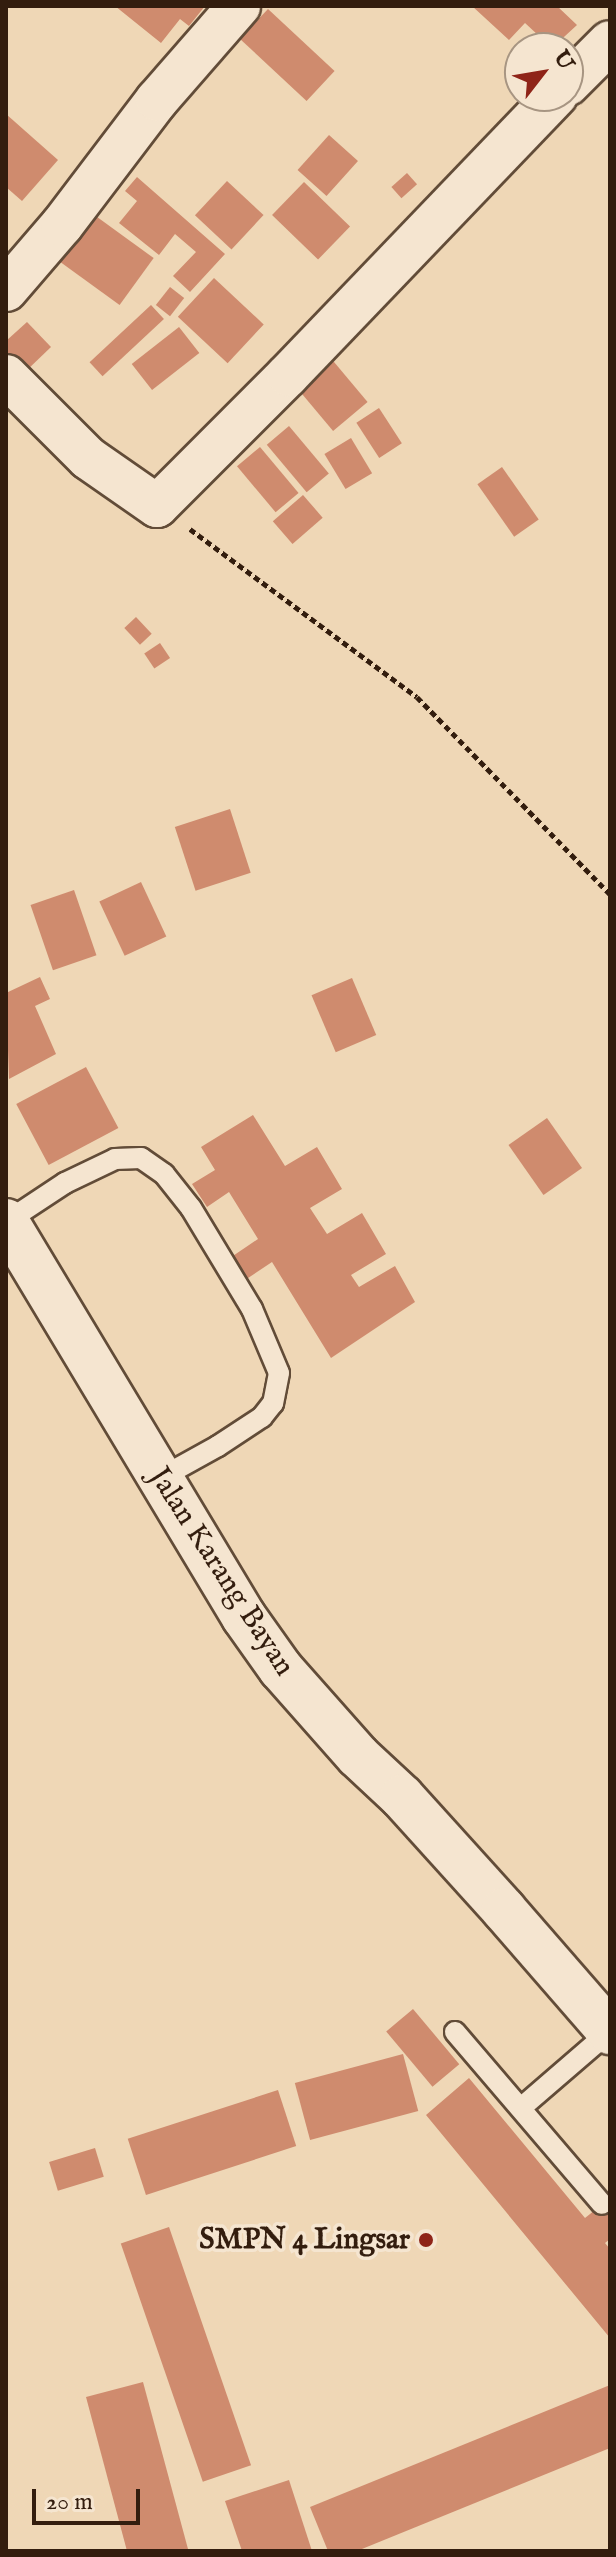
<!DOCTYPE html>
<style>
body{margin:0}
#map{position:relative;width:616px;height:2557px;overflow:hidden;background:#efd7b6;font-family:"IM FELL English",serif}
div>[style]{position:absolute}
.building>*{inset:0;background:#cf8b6e;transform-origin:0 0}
.path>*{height:5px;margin-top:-2.5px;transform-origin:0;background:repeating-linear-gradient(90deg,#331d0e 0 6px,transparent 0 10px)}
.roads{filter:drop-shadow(2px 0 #624c38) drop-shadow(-2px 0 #624c38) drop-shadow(0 2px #624c38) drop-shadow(0 -2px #624c38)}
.lane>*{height:20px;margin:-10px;padding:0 10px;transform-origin:10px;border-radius:10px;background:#f5e5d0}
.street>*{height:42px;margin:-21px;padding:0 21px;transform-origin:21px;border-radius:21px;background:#f5e5d0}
.secondary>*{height:44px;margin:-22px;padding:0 22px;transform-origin:22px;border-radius:22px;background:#f5e5d0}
.dots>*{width:22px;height:22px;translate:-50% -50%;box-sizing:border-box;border:4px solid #f5e5d0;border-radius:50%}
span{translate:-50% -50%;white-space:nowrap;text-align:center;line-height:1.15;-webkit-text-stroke:7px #f5e5d0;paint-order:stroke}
.street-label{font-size:30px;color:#331d0e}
.poi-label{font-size:30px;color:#331d0e;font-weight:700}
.right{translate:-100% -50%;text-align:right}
.frame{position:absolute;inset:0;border:8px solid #331d0e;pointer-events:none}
.north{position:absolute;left:504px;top:32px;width:80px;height:80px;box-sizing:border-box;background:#f5e5d0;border:2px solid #a79582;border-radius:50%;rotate:59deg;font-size:22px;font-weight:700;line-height:32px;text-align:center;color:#331d0e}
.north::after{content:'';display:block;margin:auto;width:28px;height:36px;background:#8f2418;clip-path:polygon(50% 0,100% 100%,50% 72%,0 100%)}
.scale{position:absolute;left:32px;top:2489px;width:108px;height:36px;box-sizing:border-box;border:4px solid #331d0e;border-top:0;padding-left:10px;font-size:24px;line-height:28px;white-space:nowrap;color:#331d0e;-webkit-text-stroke:6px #f5e5d0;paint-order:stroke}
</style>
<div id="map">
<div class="building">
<div style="clip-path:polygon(115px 6px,205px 6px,189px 26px,180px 19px,161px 43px)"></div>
<div style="clip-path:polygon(472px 6px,557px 6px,577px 25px,552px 48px,525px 23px,509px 40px)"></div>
<div style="left:268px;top:9px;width:91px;height:41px;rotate:43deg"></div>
<div style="clip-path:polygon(6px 114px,58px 160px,22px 201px,6px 187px)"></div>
<div style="left:329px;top:135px;width:39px;height:47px;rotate:42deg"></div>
<div style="left:407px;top:173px;width:15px;height:21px;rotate:48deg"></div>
<div style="clip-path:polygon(137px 177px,225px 254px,190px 292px,173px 276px,196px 252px,175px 234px,159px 255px,119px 223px,137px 201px,125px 191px)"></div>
<div style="left:227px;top:181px;width:50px;height:47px;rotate:43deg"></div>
<div style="left:304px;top:182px;width:64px;height:46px;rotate:44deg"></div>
<div style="left:93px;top:214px;width:75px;height:58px;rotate:36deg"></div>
<div style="left:214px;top:278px;width:68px;height:53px;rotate:43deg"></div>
<div style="left:170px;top:287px;width:18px;height:23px;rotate:38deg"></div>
<div style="left:151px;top:305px;width:19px;height:84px;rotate:47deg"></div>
<div style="clip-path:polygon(27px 322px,51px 347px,25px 372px,6px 352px,6px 341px)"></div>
<div style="left:179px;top:327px;width:33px;height:60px;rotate:52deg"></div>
<div style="left:329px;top:356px;width:60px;height:45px;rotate:50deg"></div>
<div style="left:379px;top:408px;width:42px;height:27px;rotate:57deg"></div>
<div style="left:289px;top:426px;width:62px;height:29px;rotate:50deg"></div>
<div style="left:351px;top:438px;width:41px;height:31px;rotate:59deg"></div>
<div style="left:260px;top:447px;width:60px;height:30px;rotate:50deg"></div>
<div style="left:502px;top:467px;width:64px;height:30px;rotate:55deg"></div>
<div style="left:303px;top:495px;width:30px;height:40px;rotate:49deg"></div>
<div style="left:136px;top:617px;width:23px;height:16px;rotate:47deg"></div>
<div style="left:160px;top:643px;width:18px;height:19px;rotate:56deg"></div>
<div style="left:230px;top:809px;width:67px;height:58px;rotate:72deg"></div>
<div style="left:141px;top:882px;width:60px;height:46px;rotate:65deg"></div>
<div style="left:74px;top:890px;width:69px;height:46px;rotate:71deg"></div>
<div style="clip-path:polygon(40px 977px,50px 999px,35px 1006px,56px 1054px,9px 1079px,6px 993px)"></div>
<div style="left:352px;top:978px;width:62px;height:44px;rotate:67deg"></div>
<div style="left:86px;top:1067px;width:69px;height:79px;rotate:62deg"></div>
<div style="clip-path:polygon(253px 1115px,285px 1166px,317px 1147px,342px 1189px,310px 1208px,327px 1234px,362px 1213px,386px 1254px,351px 1275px,359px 1287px,395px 1266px,415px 1302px,331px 1358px,272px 1262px,239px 1284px,224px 1262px,258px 1239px,229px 1192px,207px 1207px,192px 1184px,215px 1170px,201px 1147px)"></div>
<div style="left:547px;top:1118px;width:61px;height:47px;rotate:55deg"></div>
<div style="left:413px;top:2009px;width:72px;height:35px;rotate:50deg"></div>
<div style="left:403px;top:2054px;width:59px;height:112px;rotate:75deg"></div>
<div style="clip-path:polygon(469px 2078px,585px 2218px,610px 2198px,610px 2239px,605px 2243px,610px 2249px,610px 2338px,426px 2115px)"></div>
<div style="left:278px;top:2090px;width:59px;height:158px;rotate:72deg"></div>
<div style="left:95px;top:2148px;width:30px;height:48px;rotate:73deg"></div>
<div style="left:169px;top:2227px;width:252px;height:51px;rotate:71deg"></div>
<div style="clip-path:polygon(143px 2382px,188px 2549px,181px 2551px,127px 2551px,86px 2397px)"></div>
<div style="clip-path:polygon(610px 2385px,610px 2448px,357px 2551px,328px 2551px,310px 2507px)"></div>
<div style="clip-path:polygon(289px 2480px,312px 2551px,242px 2551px,225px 2501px)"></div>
</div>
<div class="path">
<div style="left:190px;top:529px;width:282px;rotate:36.5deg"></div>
<div style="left:417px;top:697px;width:276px;rotate:45.6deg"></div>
</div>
<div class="roads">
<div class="lane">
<div style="left:6px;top:1222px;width:71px;rotate:-33.5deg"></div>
<div style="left:65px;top:1183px;width:55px;rotate:-25.6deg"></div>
<div style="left:115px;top:1159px;width:26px;rotate:-2deg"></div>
<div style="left:141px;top:1158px;width:28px;rotate:35deg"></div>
<div style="left:164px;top:1174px;width:43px;rotate:51.5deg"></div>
<div style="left:191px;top:1208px;width:118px;rotate:58.9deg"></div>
<div style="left:252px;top:1309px;width:69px;rotate:67.1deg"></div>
<div style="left:279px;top:1373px;width:31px;rotate:101deg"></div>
<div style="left:273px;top:1403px;width:18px;rotate:128deg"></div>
<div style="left:262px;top:1417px;width:53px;rotate:146.6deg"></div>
<div style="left:218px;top:1446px;width:66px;rotate:151.1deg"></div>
<div style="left:455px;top:2032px;width:226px;rotate:49.5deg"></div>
<div style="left:522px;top:2107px;width:115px;rotate:-40.8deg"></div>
</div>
<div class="street">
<div style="left:568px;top:84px;width:59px;rotate:-45deg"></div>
<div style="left:6px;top:290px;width:86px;rotate:-49.3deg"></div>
<div style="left:62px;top:225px;width:157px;rotate:-52.8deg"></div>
<div style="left:157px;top:100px;width:125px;rotate:-48.9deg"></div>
<div style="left:6px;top:376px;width:116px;rotate:45deg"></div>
<div style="left:88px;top:458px;width:84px;rotate:34.8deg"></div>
<div style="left:157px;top:506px;width:185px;rotate:-45deg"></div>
<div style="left:288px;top:375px;width:387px;rotate:-46.2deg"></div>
</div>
<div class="secondary">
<div style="left:6px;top:1221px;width:462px;rotate:59deg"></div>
<div style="left:244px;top:1617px;width:64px;rotate:54.6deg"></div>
<div style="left:281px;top:1669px;width:116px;rotate:48.5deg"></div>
<div style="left:358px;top:1756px;width:60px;rotate:43deg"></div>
<div style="left:402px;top:1797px;width:152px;rotate:47.9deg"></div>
<div style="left:504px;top:1910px;width:162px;rotate:49deg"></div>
</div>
</div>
<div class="dots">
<div style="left:426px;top:2240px;background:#8f2418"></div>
</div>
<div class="street-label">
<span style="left:221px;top:1572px;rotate:57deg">Jalan Karang Bayan</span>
</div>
<div class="poi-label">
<span class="right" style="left:410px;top:2240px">SMPN 4 Lingsar</span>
</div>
<div class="frame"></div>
<div class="north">U</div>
<div class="scale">20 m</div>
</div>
